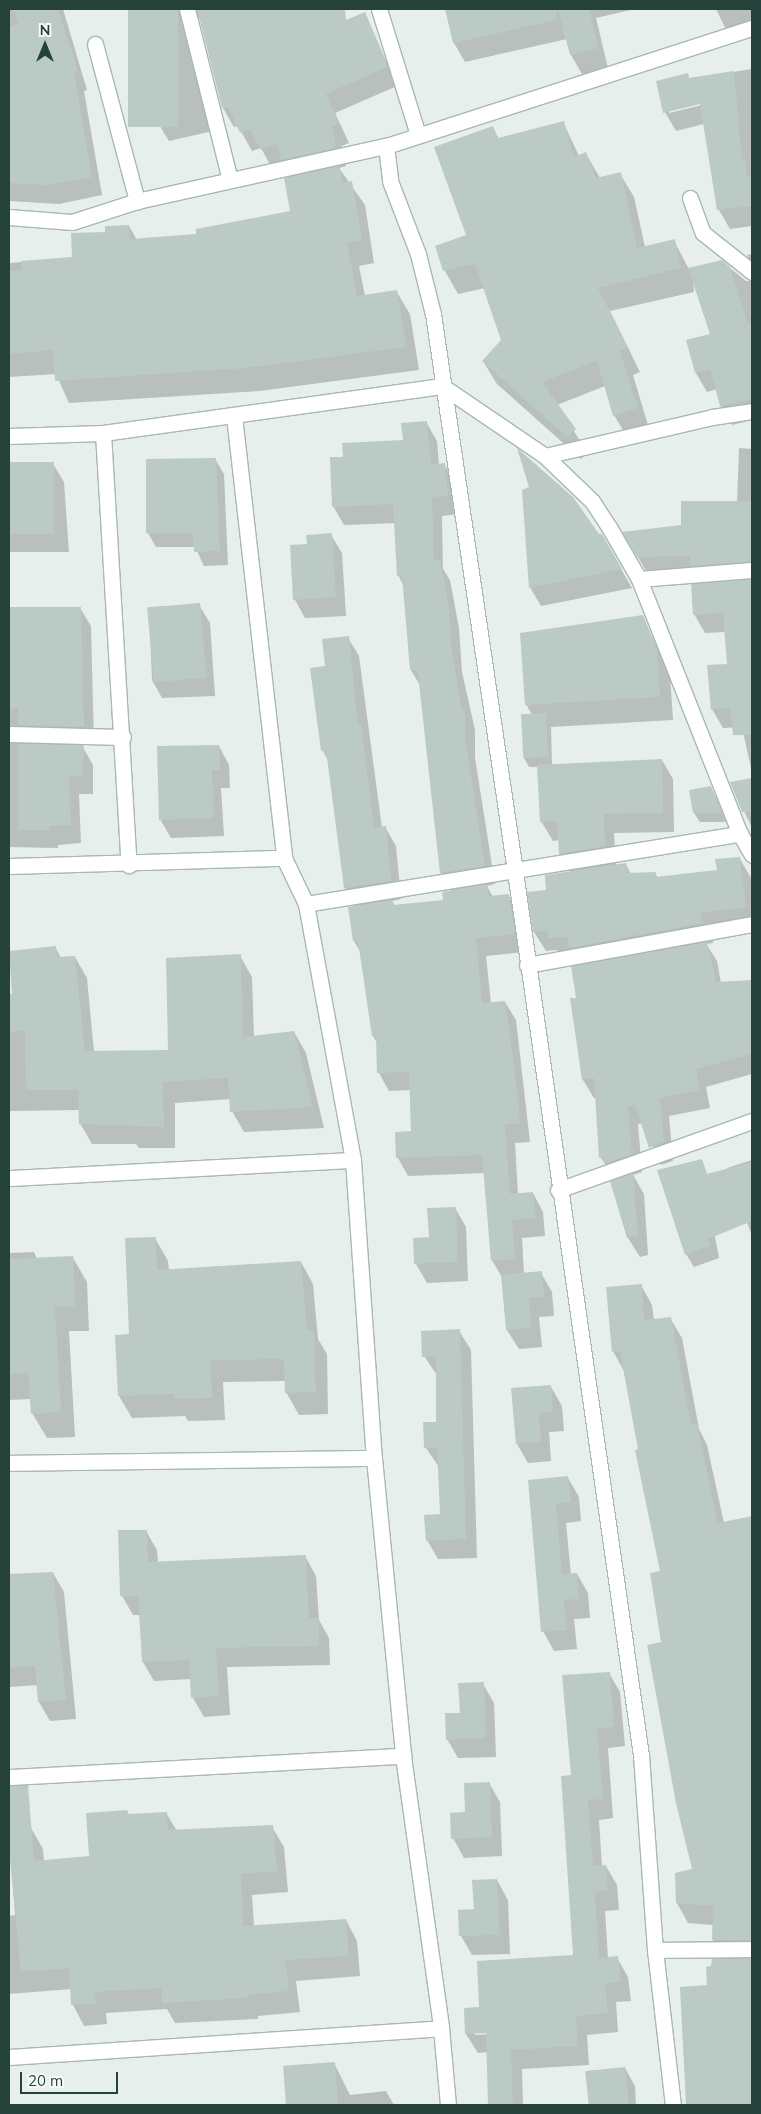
<!DOCTYPE html>
<style>
body{margin:0}
#map{position:relative;width:761px;height:2114px;overflow:hidden;background:#e6efeb;font-family:Mulish,sans-serif}
div>[style]{position:absolute}
.shadow>*{inset:0;background:#0003}
.building>*{inset:0;background:#bbcac4;transform-origin:0 0}
.roads{filter:drop-shadow(1px 0 #a8b8b2) drop-shadow(-1px 0 #a8b8b2) drop-shadow(0 1px #a8b8b2) drop-shadow(0 -1px #a8b8b2)}
.minor>*{height:15px;margin:-7.5px;padding:0 7.5px;transform-origin:7.5px;border-radius:7.5px;background:#fff}
span{translate:-50% -50%;white-space:nowrap;text-align:center;line-height:1.15;-webkit-text-stroke:4.5px #f7fbf9;paint-order:stroke}
.frame{position:absolute;inset:0;border:10px solid #24423a;pointer-events:none}
.north{position:absolute;left:20px;top:20px;width:50px;height:50px;-webkit-text-stroke:4px #f7fbf9;paint-order:stroke;rotate:0deg;font-size:14px;font-weight:700;line-height:20px;text-align:center;color:#24423a}
.north::after{content:'';display:block;margin:auto;width:18px;height:22px;background:#24423a;clip-path:polygon(50% 0,100% 100%,50% 72%,0 100%)}
.scale{position:absolute;left:20px;top:2072px;width:98px;height:22px;box-sizing:border-box;border:2px solid #24423a;border-top:0;padding-left:6px;font-size:15px;line-height:18px;white-space:nowrap;color:#24423a;-webkit-text-stroke:4px #f7fbf9;paint-order:stroke}
</style>
<div id="map">
<div class="shadow">
<div style="clip-path:polygon(9px 9px,63px 9px,87px 90px,84px 91px,102px 195px,59px 204px,9px 201px)"></div>
<div style="clip-path:polygon(130px 9px,264px 9px,279px 52px,365px 13px,397px 86px,335px 113px,349px 143px,342px 146px,346px 166px,339px 168px,365px 205px,374px 263px,359px 266px,365px 296px,396px 291px,410px 314px,419px 370px,259px 391px,69px 403px,56px 374px,9px 377px,9px 263px,73px 258px,106px 233px,129px 226px,137px 240px,197px 235px,292px 212px,292px 178px,284px 164px,272px 168px,261px 148px,252px 151px,238px 126px,234px 127px,223px 108px,200px 18px,191px 21px,213px 131px,169px 141px,158px 123px)"></div>
<div style="clip-path:polygon(446px 9px,635px 9px,596px 18px,608px 68px,582px 74px,571px 55px,567px 39px,465px 62px,454px 43px)"></div>
<div style="clip-path:polygon(716px 9px,752px 9px,752px 28px,728px 34px)"></div>
<div style="clip-path:polygon(evenodd,752px 69px,752px 226px,730px 229px,719px 210px,704px 124px,676px 131px,665px 112px,687px 75px,690px 79px,752px 69px,706px 101px,706px 104px,669px 113px,669px 110px,706px 101px)"></div>
<div style="clip-path:polygon(563px 122px,579px 156px,586px 154px,600px 178px,620px 174px,634px 197px,645px 247px,674px 241px,689px 269px,721px 261px,746px 281px,752px 281px,752px 420px,732px 425px,721px 406px,717px 389px,707px 392px,696px 373px,711px 335px,693px 280px,694px 292px,610px 311px,640px 372px,633px 375px,650px 432px,628px 439px,614px 415px,605px 386px,557px 405px,588px 453px,581px 459px,497px 384px,483px 361px,503px 340px,485px 288px,458px 294px,445px 271px,437px 247px,468px 236px,492px 127px,499px 139px)"></div>
<div style="clip-path:polygon(752px 254px,752px 265px,747px 255px)"></div>
<div style="clip-path:polygon(426px 422px,437px 441px,439px 465px,444px 464px,455px 483px,458px 514px,442px 516px,443px 569px,450px 580px,459px 628px,462px 672px,475px 730px,475px 758px,495px 884px,487px 886px,493px 897px,508px 895px,519px 914px,524px 952px,486px 956px,491px 1003px,505px 1002px,516px 1020px,530px 1142px,515px 1143px,518px 1194px,533px 1193px,543px 1212px,545px 1236px,522px 1238px,524px 1274px,541px 1273px,552px 1292px,554px 1316px,539px 1317px,542px 1347px,519px 1349px,507px 1330px,503px 1279px,492px 1260px,485px 1173px,408px 1176px,398px 1158px,412px 1132px,410px 1090px,389px 1091px,379px 1073px,377px 1043px,373px 1036px,361px 953px,354px 941px,350px 908px,356px 907px,345px 888px,329px 762px,323px 751px,311px 669px,326px 668px,348px 638px,359px 656px,382px 828px,385px 827px,396px 846px,401px 899px,392px 901px,395px 906px,444px 902px,452px 891px,441px 873px,421px 687px,411px 670px,404px 586px,398px 575px,396px 523px,344px 525px,333px 506px,344px 458px,404px 442px)"></div>
<div style="clip-path:polygon(739px 448px,752px 449px,752px 773px,742px 727px,723px 728px,712px 709px,728px 665px,726px 632px,705px 633px,694px 614px,703px 585px,697px 574px,649px 576px,624px 533px,683px 526px,737px 502px)"></div>
<div style="clip-path:polygon(215px 459px,224px 474px,228px 565px,204px 566px,195px 547px,156px 547px,148px 533px)"></div>
<div style="clip-path:polygon(53px 464px,64px 482px,69px 552px,9px 552px,9px 466px)"></div>
<div style="clip-path:polygon(331px 535px,342px 553px,346px 616px,305px 618px,295px 600px,308px 545px)"></div>
<div style="clip-path:polygon(598px 535px,601px 535px,632px 588px,541px 606px,530px 587px)"></div>
<div style="clip-path:polygon(199px 605px,210px 623px,215px 696px,162px 698px,152px 680px,149px 607px)"></div>
<div style="clip-path:polygon(80px 608px,91px 626px,94px 745px,81px 744px,93px 765px,93px 794px,79px 794px,81px 843px,58px 845px,58px 848px,9px 847px,9px 609px)"></div>
<div style="clip-path:polygon(642px 616px,670px 674px,673px 720px,551px 727px,552px 765px,662px 760px,673px 779px,674px 832px,614px 833px,616px 866px,626px 865px,631px 874px,655px 873px,658px 878px,718px 871px,740px 859px,751px 878px,752px 927px,711px 932px,713px 943px,706px 944px,717px 961px,721px 983px,752px 982px,752px 1074px,706px 1087px,710px 1108px,669px 1116px,673px 1161px,661px 1165px,643px 1123px,638px 1124px,642px 1172px,633px 1175px,644px 1194px,648px 1255px,640px 1257px,628px 1238px,616px 1181px,601px 1158px,597px 1098px,594px 1098px,583px 1080px,577px 999px,581px 966px,575px 956px,561px 957px,557px 950px,546px 951px,534px 932px,529px 893px,547px 891px,571px 873px,560px 853px,559px 840px,553px 841px,541px 821px,538px 767px,529px 767px,524px 758px,532px 715px,526px 704px)"></div>
<div style="clip-path:polygon(219px 746px,229px 765px,230px 788px,221px 788px,224px 836px,171px 838px,160px 819px)"></div>
<div style="clip-path:polygon(752px 780px,752px 828px,731px 783px)"></div>
<div style="clip-path:polygon(710px 787px,716px 797px,726px 822px,700px 822px,694px 813px)"></div>
<div style="clip-path:polygon(55px 947px,61px 958px,75px 957px,87px 978px,94px 1052px,170px 1051px,240px 956px,252px 977px,254px 1037px,294px 1032px,306px 1053px,324px 1128px,244px 1132px,232px 1111px,231px 1099px,175px 1103px,175px 1148px,139px 1148px,136px 1144px,92px 1144px,80px 1123px,80px 1110px,9px 1111px,9px 995px,13px 995px)"></div>
<div style="clip-path:polygon(752px 1160px,752px 1236px,727px 1168px)"></div>
<div style="clip-path:polygon(703px 1174px,719px 1258px,694px 1267px,686px 1254px)"></div>
<div style="clip-path:polygon(455px 1208px,466px 1227px,468px 1281px,427px 1283px,416px 1264px,430px 1238px)"></div>
<div style="clip-path:polygon(155px 1238px,168px 1261px,169px 1270px,301px 1262px,313px 1284px,318px 1339px,327px 1354px,328px 1414px,299px 1415px,286px 1392px,286px 1381px,223px 1382px,225px 1420px,188px 1421px,185px 1416px,132px 1418px,119px 1396px)"></div>
<div style="clip-path:polygon(34px 1252px,37px 1259px,73px 1258px,87px 1282px,89px 1331px,69px 1331px,75px 1437px,47px 1438px,32px 1413px,31px 1399px,9px 1400px,9px 1253px)"></div>
<div style="clip-path:polygon(641px 1285px,652px 1305px,654px 1320px,670px 1318px,682px 1338px,699px 1429px,707px 1445px,724px 1523px,752px 1517px,752px 1809px,748px 1810px,752px 1835px,752px 2105px,704px 2105px,708px 1987px,725px 1960px,713px 1940px,714px 1925px,688px 1923px,677px 1903px,676px 1874px,693px 1869px,662px 1643px,662px 1573px,624px 1371px,613px 1351px)"></div>
<div style="clip-path:polygon(459px 1331px,471px 1350px,477px 1558px,438px 1559px,427px 1540px,441px 1515px,439px 1467px,426px 1448px,438px 1423px,437px 1375px,424px 1356px)"></div>
<div style="clip-path:polygon(551px 1387px,562px 1406px,564px 1431px,549px 1432px,551px 1461px,528px 1463px,517px 1444px)"></div>
<div style="clip-path:polygon(568px 1478px,579px 1497px,581px 1521px,566px 1523px,571px 1575px,577px 1574px,588px 1593px,590px 1618px,574px 1619px,577px 1649px,554px 1651px,543px 1631px,529px 1481px)"></div>
<div style="clip-path:polygon(146px 1531px,157px 1550px,158px 1563px,305px 1556px,316px 1576px,319px 1620px,329px 1638px,330px 1665px,227px 1667px,230px 1715px,204px 1717px,193px 1698px,191px 1679px,154px 1681px,143px 1662px,140px 1615px,133px 1615px,122px 1596px)"></div>
<div style="clip-path:polygon(53px 1573px,64px 1592px,76px 1719px,50px 1721px,39px 1702px,38px 1685px,9px 1687px,9px 1576px)"></div>
<div style="clip-path:polygon(evenodd,609px 1673px,620px 1692px,625px 1746px,608px 1748px,613px 1818px,599px 1820px,602px 1866px,606px 1866px,617px 1885px,619px 1910px,605px 1911px,608px 1958px,617px 1958px,628px 1977px,631px 2001px,616px 2002px,618px 2032px,587px 2035px,589px 2065px,522px 2069px,523px 2105px,490px 2105px,488px 2052px,478px 2053px,466px 2034px,481px 2008px,574px 1956px,572px 1777px,609px 1673px,475px 2032px,492px 2032px,492px 2034px,475px 2035px,475px 2032px)"></div>
<div style="clip-path:polygon(483px 1684px,494px 1703px,496px 1757px,458px 1758px,447px 1739px)"></div>
<div style="clip-path:polygon(489px 1783px,500px 1802px,502px 1856px,464px 1858px,453px 1838px)"></div>
<div style="clip-path:polygon(127px 1811px,129px 1815px,166px 1813px,177px 1831px,272px 1827px,284px 1847px,288px 1892px,252px 1895px,254px 1926px,346px 1920px,357px 1941px,360px 1976px,296px 1981px,300px 2012px,258px 2016px,258px 2019px,175px 2023px,167px 2009px,106px 2013px,107px 2024px,84px 2026px,73px 2005px,71px 1989px,9px 1994px,9px 1916px,15px 1915px,9px 1830px,31px 1828px,43px 1849px,44px 1861px,90px 1858px)"></div>
<div style="clip-path:polygon(497px 1880px,508px 1900px,510px 1954px,472px 1955px,461px 1936px,460px 1911px,475px 1911px)"></div>
<div style="clip-path:polygon(334px 2063px,350px 2095px,386px 2091px,394px 2105px,288px 2105px,284px 2068px)"></div>
<div style="clip-path:polygon(625px 2068px,635px 2086px,636px 2105px,589px 2105px,587px 2071px)"></div>
</div>
<div class="building">
<div style="clip-path:polygon(13px 9px,58px 9px,78px 71px,74px 72px,92px 177px,48px 185px,9px 183px,9px 27px,18px 24px)"></div>
<div style="left:128px;top:9px;width:50px;height:118px"></div>
<div style="clip-path:polygon(197px 9px,345px 9px,346px 20px,365px 12px,387px 67px,326px 94px,339px 124px,332px 127px,336px 148px,281px 160px,277px 143px,261px 150px,250px 129px,240px 133px,228px 107px,222px 108px)"></div>
<div style="clip-path:polygon(445px 9px,556px 9px,557px 20px,453px 43px)"></div>
<div style="clip-path:polygon(558px 9px,589px 9px,598px 48px,570px 55px)"></div>
<div style="clip-path:polygon(734px 71px,742px 159px,745px 159px,747px 176px,752px 175px,752px 206px,717px 210px,700px 104px,663px 113px,656px 81px,688px 73px,689px 78px)"></div>
<div style="clip-path:polygon(564px 121px,574px 157px,586px 152px,596px 178px,621px 172px,637px 248px,675px 239px,681px 268px,598px 288px,628px 348px,620px 351px,638px 408px,613px 416px,597px 361px,542px 382px,576px 429px,567px 437px,482px 361px,501px 340px,475px 264px,443px 271px,435px 246px,466px 235px,434px 147px,493px 126px,498px 138px)"></div>
<div style="clip-path:polygon(339px 166px,343px 183px,352px 181px,362px 240px,347px 243px,357px 296px,397px 290px,406px 347px,246px 368px,55px 381px,53px 350px,9px 354px,9px 271px,22px 270px,21px 261px,72px 257px,71px 233px,105px 232px,105px 226px,129px 225px,130px 239px,196px 234px,196px 229px,290px 211px,284px 178px)"></div>
<div style="clip-path:polygon(722px 260px,730px 267px,748px 324px,752px 323px,752px 399px,720px 406px,710px 369px,695px 373px,686px 340px,710px 334px,688px 268px)"></div>
<div style="clip-path:polygon(427px 421px,431px 465px,445px 463px,448px 496px,432px 497px,434px 560px,440px 560px,449px 608px,452px 652px,462px 710px,465px 710px,465px 738px,485px 866px,440px 873px,418px 674px,417px 670px,410px 670px,402px 576px,397px 576px,393px 504px,332px 507px,330px 457px,343px 457px,342px 443px,403px 440px,401px 423px)"></div>
<div style="clip-path:polygon(517px 448px,573px 497px,599px 534px,602px 534px,622px 569px,529px 588px,522px 490px,529px 487px)"></div>
<div style="clip-path:polygon(216px 458px,220px 551px,194px 552px,193px 533px,146px 533px,146px 459px)"></div>
<div style="left:9px;top:462px;width:45px;height:72px"></div>
<div style="clip-path:polygon(681px 501px,752px 501px,752px 561px,690px 566px,690px 556px,637px 557px,622px 532px,681px 525px)"></div>
<div style="clip-path:polygon(332px 533px,336px 597px,293px 600px,290px 545px,307px 544px,306px 535px)"></div>
<div style="clip-path:polygon(752px 579px,752px 735px,733px 735px,730px 708px,711px 710px,707px 665px,727px 664px,723px 613px,693px 615px,691px 584px)"></div>
<div style="left:200px;top:603px;width:75px;height:53px;rotate:85deg"></div>
<div style="clip-path:polygon(9px 607px,81px 607px,84px 727px,18px 725px,18px 708px,9px 709px)"></div>
<div style="clip-path:polygon(643px 615px,657px 649px,660px 697px,525px 705px,520px 633px)"></div>
<div style="clip-path:polygon(349px 636px,358px 726px,361px 725px,374px 827px,386px 826px,391px 881px,344px 888px,326px 750px,321px 751px,310px 668px,325px 666px,322px 639px)"></div>
<div style="left:546px;top:713px;width:44px;height:25px;rotate:87deg"></div>
<div style="clip-path:polygon(18px 744px,84px 745px,83px 776px,69px 776px,71px 825px,49px 826px,49px 830px,18px 830px)"></div>
<div style="clip-path:polygon(219px 745px,220px 770px,212px 770px,214px 818px,159px 820px,157px 746px)"></div>
<div style="clip-path:polygon(662px 759px,663px 813px,604px 814px,605px 846px,559px 854px,557px 821px,540px 822px,537px 765px)"></div>
<div style="clip-path:polygon(752px 778px,752px 812px,742px 812px,730px 782px)"></div>
<div style="clip-path:polygon(711px 786px,721px 813px,693px 813px,689px 790px)"></div>
<div style="clip-path:polygon(740px 857px,746px 907px,700px 913px,703px 923px,569px 948px,567px 937px,548px 938px,548px 931px,533px 932px,527px 892px,546px 890px,545px 875px,626px 863px,627px 873px,656px 872px,656px 877px,717px 870px,715px 859px)"></div>
<div style="clip-path:polygon(487px 884px,489px 896px,509px 894px,515px 934px,476px 938px,482px 1003px,505px 1001px,516px 1079px,520px 1123px,505px 1125px,510px 1194px,533px 1192px,536px 1218px,512px 1220px,515px 1259px,491px 1261px,482px 1155px,396px 1158px,395px 1132px,411px 1131px,409px 1072px,377px 1073px,376px 1036px,372px 1036px,358px 941px,353px 941px,348px 907px,392px 900px,393px 905px,443px 900px,442px 892px)"></div>
<div style="clip-path:polygon(707px 942px,716px 982px,752px 980px,752px 1054px,696px 1069px,700px 1090px,660px 1098px,664px 1142px,649px 1148px,635px 1105px,628px 1106px,632px 1154px,605px 1163px,603px 1157px,599px 1158px,594px 1078px,582px 1080px,570px 998px,576px 998px,571px 966px)"></div>
<div style="clip-path:polygon(56px 946px,57px 957px,75px 956px,85px 1051px,168px 1050px,166px 958px,241px 954px,243px 1037px,294px 1031px,313px 1107px,230px 1112px,228px 1078px,163px 1082px,164px 1127px,79px 1124px,78px 1090px,26px 1090px,25px 1031px,9px 1032px,9px 994px,12px 994px,9px 951px)"></div>
<div style="clip-path:polygon(702px 1159px,707px 1174px,752px 1162px,752px 1221px,708px 1239px,710px 1246px,685px 1255px,657px 1170px)"></div>
<div style="clip-path:polygon(633px 1173px,638px 1236px,627px 1238px,610px 1181px)"></div>
<div style="clip-path:polygon(456px 1207px,458px 1262px,414px 1264px,413px 1238px,429px 1237px,427px 1208px)"></div>
<div style="clip-path:polygon(156px 1237px,157px 1270px,301px 1261px,307px 1331px,314px 1331px,316px 1392px,285px 1393px,284px 1359px,211px 1360px,212px 1398px,174px 1399px,174px 1394px,118px 1396px,115px 1335px,129px 1334px,125px 1238px)"></div>
<div style="clip-path:polygon(73px 1256px,75px 1307px,55px 1307px,61px 1412px,31px 1414px,28px 1373px,9px 1375px,9px 1259px)"></div>
<div style="clip-path:polygon(542px 1271px,544px 1297px,529px 1298px,531px 1328px,506px 1330px,501px 1275px)"></div>
<div style="clip-path:polygon(642px 1284px,644px 1320px,671px 1317px,691px 1425px,697px 1424px,718px 1523px,752px 1516px,752px 1940px,712px 1940px,713px 1906px,676px 1903px,675px 1873px,692px 1869px,676px 1803px,647px 1645px,661px 1642px,650px 1573px,660px 1571px,635px 1450px,638px 1449px,620px 1351px,612px 1352px,606px 1287px)"></div>
<div style="clip-path:polygon(460px 1329px,466px 1539px,426px 1541px,424px 1515px,440px 1514px,437px 1448px,424px 1448px,423px 1422px,436px 1422px,436px 1356px,422px 1357px,421px 1331px)"></div>
<div style="clip-path:polygon(551px 1385px,553px 1412px,539px 1413px,541px 1442px,516px 1444px,511px 1388px)"></div>
<div style="clip-path:polygon(568px 1476px,571px 1502px,556px 1504px,562px 1574px,577px 1573px,579px 1599px,564px 1600px,567px 1630px,541px 1632px,528px 1480px)"></div>
<div style="clip-path:polygon(118px 1530px,147px 1530px,148px 1562px,306px 1555px,309px 1618px,319px 1618px,319px 1646px,216px 1648px,219px 1696px,191px 1698px,189px 1660px,142px 1662px,138px 1596px,120px 1596px)"></div>
<div style="clip-path:polygon(53px 1572px,66px 1700px,38px 1702px,35px 1666px,9px 1668px,9px 1574px)"></div>
<div style="clip-path:polygon(610px 1672px,614px 1727px,597px 1728px,603px 1799px,588px 1800px,593px 1866px,606px 1865px,608px 1891px,595px 1892px,599px 1958px,618px 1956px,621px 1982px,605px 1983px,608px 2013px,576px 2016px,578px 2046px,511px 2050px,513px 2105px,488px 2105px,486px 2033px,465px 2034px,464px 2008px,479px 2007px,477px 1961px,573px 1955px,561px 1776px,571px 1775px,562px 1675px)"></div>
<div style="clip-path:polygon(484px 1682px,486px 1738px,446px 1740px,445px 1713px,460px 1713px,458px 1683px)"></div>
<div style="clip-path:polygon(490px 1782px,492px 1837px,451px 1839px,450px 1813px,465px 1812px,464px 1783px)"></div>
<div style="clip-path:polygon(28px 1785px,34px 1861px,89px 1856px,86px 1813px,127px 1810px,128px 1814px,167px 1812px,168px 1830px,273px 1825px,277px 1871px,241px 1874px,243px 1926px,346px 1919px,349px 1956px,285px 1960px,289px 1991px,247px 1995px,247px 1998px,162px 2003px,161px 1988px,95px 1992px,96px 2004px,71px 2005px,69px 1968px,21px 1972px,9px 1849px,9px 1786px)"></div>
<div style="clip-path:polygon(497px 1879px,500px 1935px,459px 1936px,458px 1910px,474px 1909px,472px 1880px)"></div>
<div style="clip-path:polygon(752px 1958px,752px 2105px,686px 2105px,680px 1987px,707px 1985px,706px 1967px,711px 1966px,712px 1959px)"></div>
<div style="left:335px;top:2062px;width:43px;height:52px;rotate:86deg"></div>
<div style="left:625px;top:2067px;width:38px;height:40px;rotate:84deg"></div>
</div>
<div class="roads">
<div class="minor">
<div style="left:187px;top:9px;width:176px;rotate:75.9deg"></div>
<div style="left:379px;top:9px;width:132px;rotate:72.8deg"></div>
<div style="left:95px;top:44px;width:163px;rotate:75deg"></div>
<div style="left:386px;top:146px;width:35px;rotate:83deg"></div>
<div style="left:390px;top:181px;width:78px;rotate:69deg"></div>
<div style="left:418px;top:254px;width:62px;rotate:76deg"></div>
<div style="left:433px;top:314px;width:563px;rotate:81.63deg"></div>
<div style="left:515px;top:871px;width:893px;rotate:81.89deg"></div>
<div style="left:641px;top:1755px;width:196px;rotate:85.9deg"></div>
<div style="left:655px;top:1950px;width:156px;rotate:83.4deg"></div>
<div style="left:690px;top:198px;width:37px;rotate:70deg"></div>
<div style="left:703px;top:233px;width:63px;rotate:38.5deg"></div>
<div style="left:9px;top:217px;width:63px;rotate:4.5deg"></div>
<div style="left:72px;top:222px;width:68px;rotate:-17.9deg"></div>
<div style="left:137px;top:201px;width:255px;rotate:-12.5deg"></div>
<div style="left:386px;top:146px;width:385px;rotate:-17.9deg"></div>
<div style="left:234px;top:416px;width:445px;rotate:83.5deg"></div>
<div style="left:284px;top:858px;width:51px;rotate:64.4deg"></div>
<div style="left:306px;top:904px;width:260px;rotate:79.6deg"></div>
<div style="left:353px;top:1160px;width:299px;rotate:86deg"></div>
<div style="left:374px;top:1458px;width:299px;rotate:84.4deg"></div>
<div style="left:403px;top:1756px;width:275px;rotate:82deg"></div>
<div style="left:441px;top:2028px;width:77px;rotate:84.8deg"></div>
<div style="left:103px;top:433px;width:433px;rotate:86.6deg"></div>
<div style="left:9px;top:436px;width:94px;rotate:-1.8deg"></div>
<div style="left:103px;top:433px;width:342px;rotate:-7.9deg"></div>
<div style="left:442px;top:386px;width:125px;rotate:34.2deg"></div>
<div style="left:545px;top:456px;width:65px;rotate:43.8deg"></div>
<div style="left:592px;top:501px;width:31px;rotate:57deg"></div>
<div style="left:609px;top:527px;width:60px;rotate:60deg"></div>
<div style="left:639px;top:579px;width:274px;rotate:68.4deg"></div>
<div style="left:740px;top:834px;width:24px;rotate:60deg"></div>
<div style="left:545px;top:456px;width:171px;rotate:-13.1deg"></div>
<div style="left:712px;top:417px;width:40px;rotate:-8.5deg"></div>
<div style="left:639px;top:579px;width:113px;rotate:-4.6deg"></div>
<div style="left:9px;top:734px;width:114px;rotate:1.5deg"></div>
<div style="left:9px;top:866px;width:275px;rotate:-1.7deg"></div>
<div style="left:306px;top:904px;width:440px;rotate:-9.2deg"></div>
<div style="left:527px;top:965px;width:229px;rotate:-10.3deg"></div>
<div style="left:9px;top:1178px;width:344px;rotate:-3deg"></div>
<div style="left:558px;top:1190px;width:206px;rotate:-19.6deg"></div>
<div style="left:9px;top:1463px;width:365px;rotate:-0.8deg"></div>
<div style="left:9px;top:1777px;width:395px;rotate:-3.1deg"></div>
<div style="left:655px;top:1950px;width:97px;rotate:-0.6deg"></div>
<div style="left:9px;top:2057px;width:433px;rotate:-3.8deg"></div>
</div>
</div>
<div class="frame"></div>
<div class="north">N</div>
<div class="scale">20 m</div>
</div>
